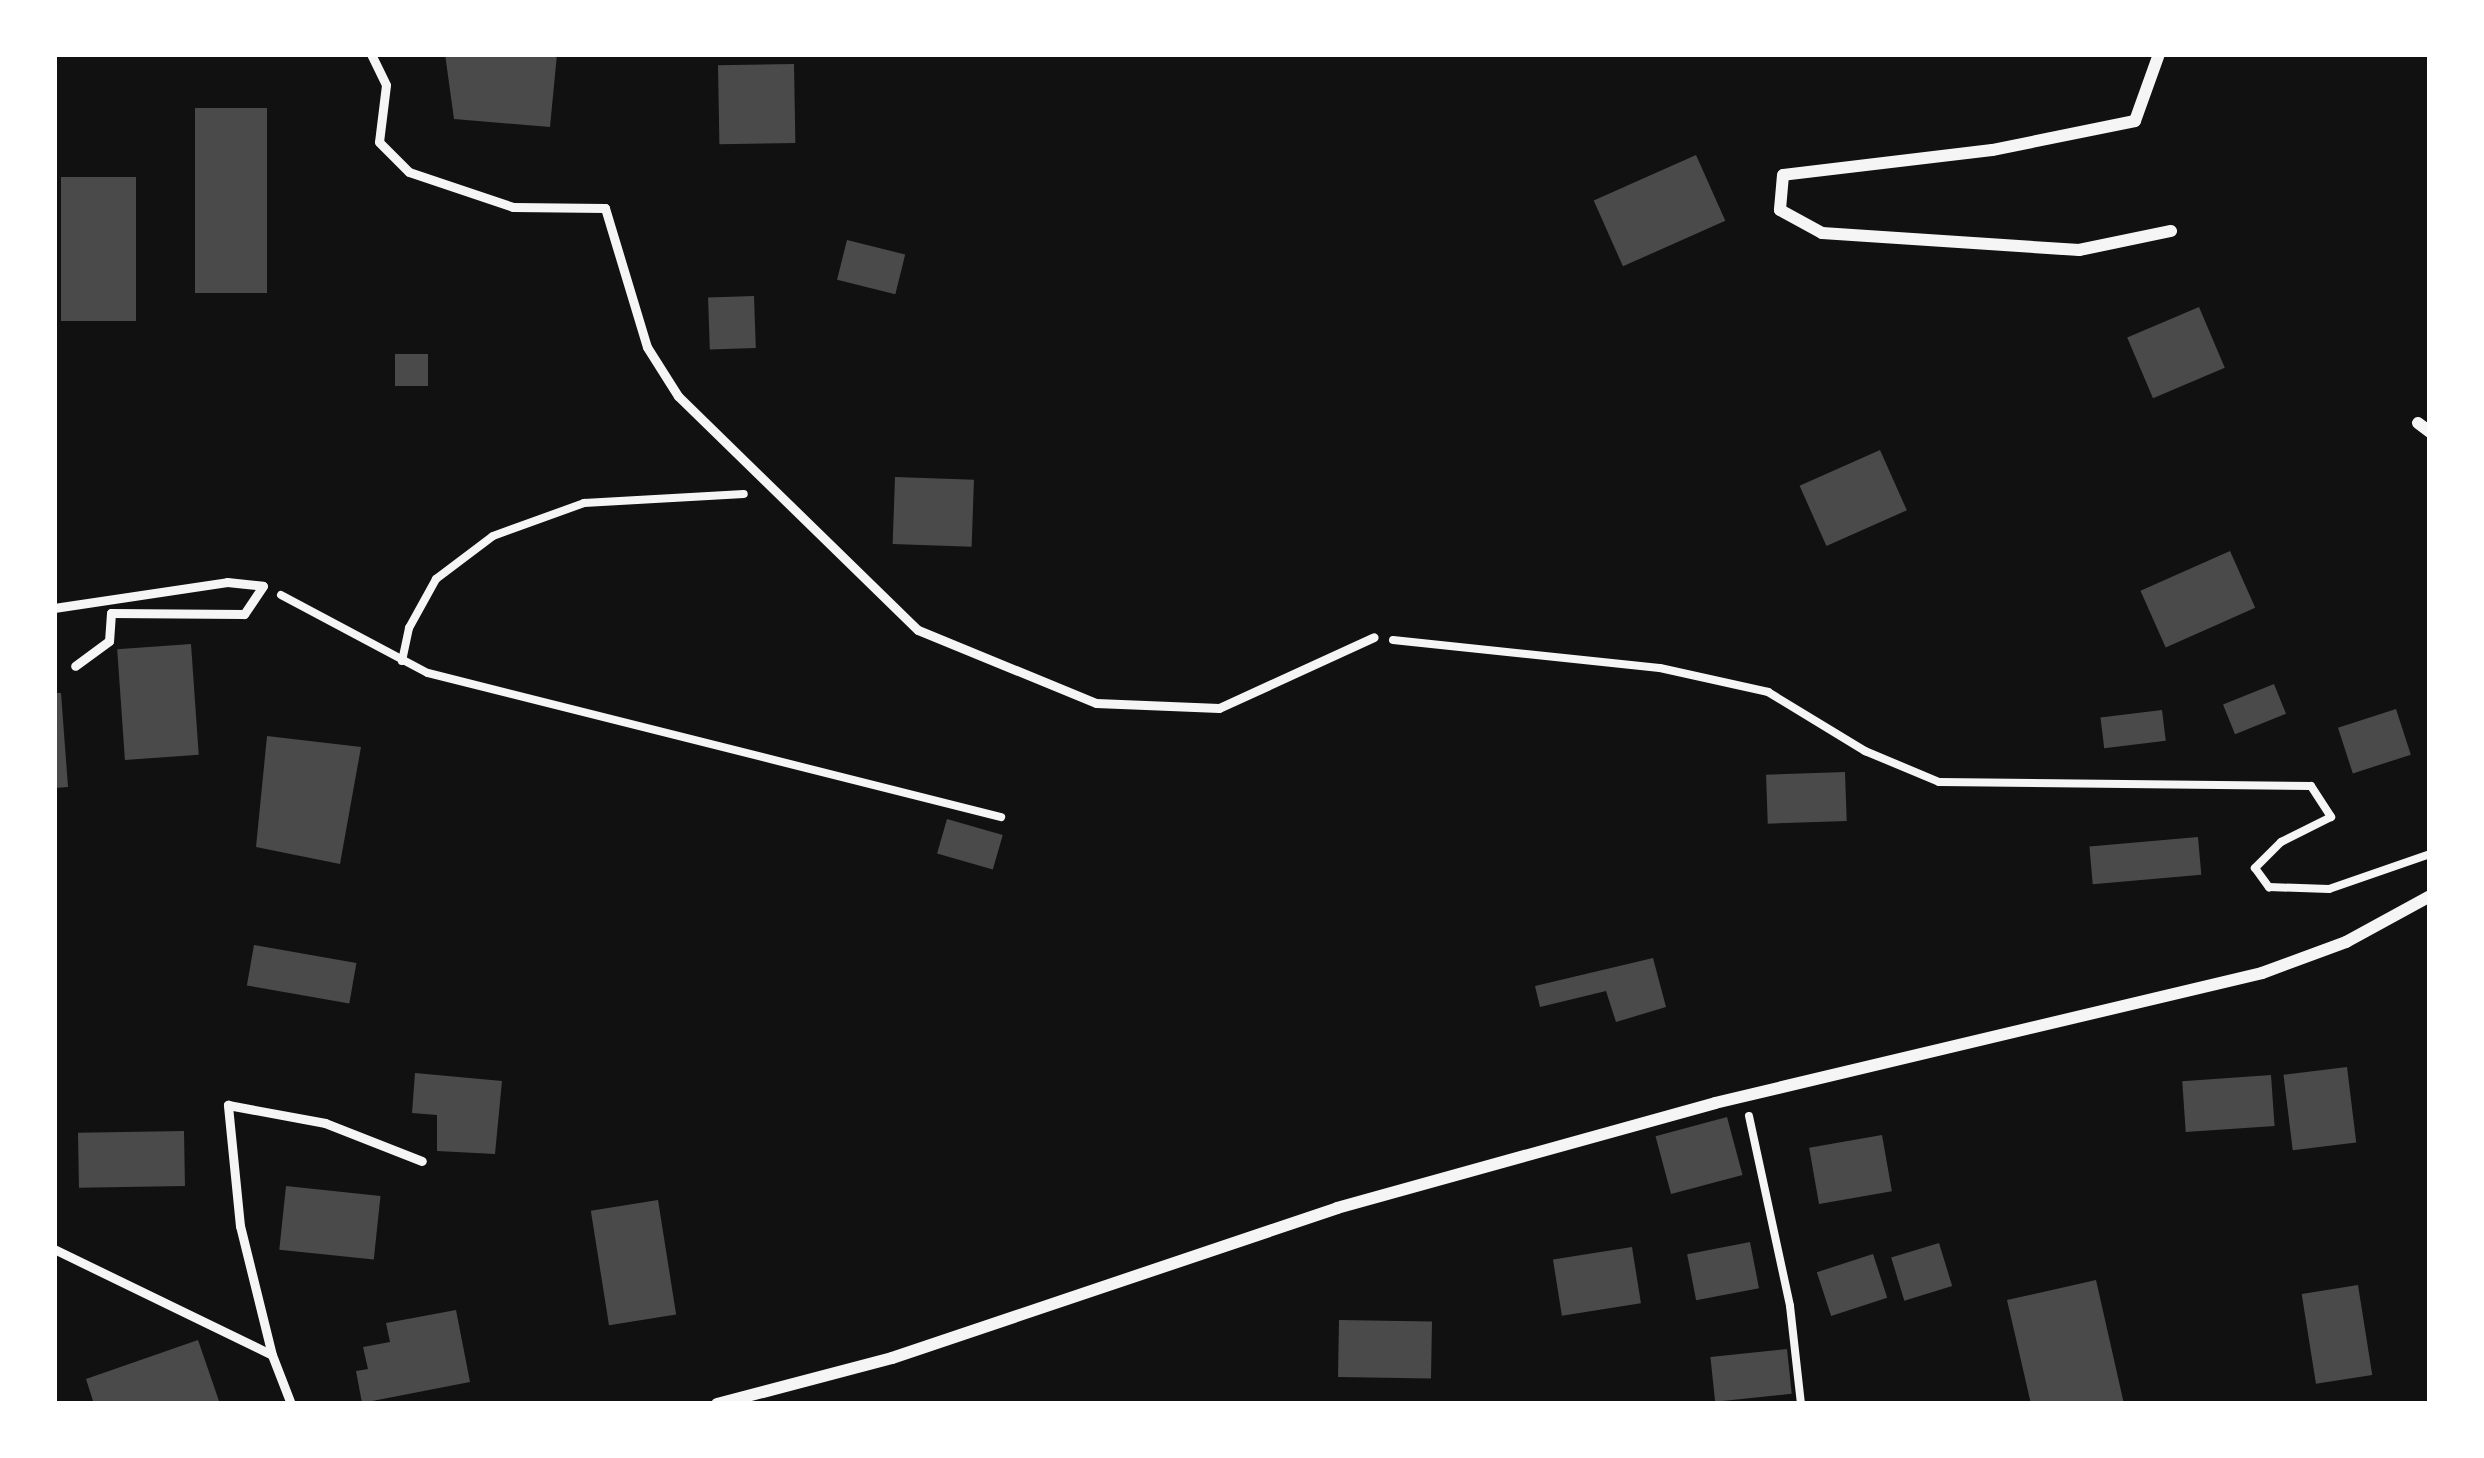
<!DOCTYPE html>
<style>
body{margin:0}
#map{position:relative;width:2484px;height:1458px;overflow:hidden;background:#111;font-family:Helvetica,sans-serif}
div>[style]{position:absolute}
.building>*{inset:0;background:#4a4a4a;transform-origin:0 0}
.path>*{height:8px;margin:-4px;padding:0 4px;transform-origin:4px;border-radius:4px;background:#f5f5f5}
.service>*{height:9px;margin:-4.5px;padding:0 4.5px;transform-origin:4.5px;border-radius:4.5px;background:#f5f5f5}
.minor>*{height:12px;margin:-6px;padding:0 6px;transform-origin:6px;border-radius:6px;background:#f5f5f5}
span{translate:-50% -50%;white-space:nowrap;text-align:center;line-height:1.15;-webkit-text-stroke:9px #fff;paint-order:stroke}
.frame{position:absolute;inset:0;border:57px solid #fff;pointer-events:none}
</style>
<div id="map">
<div class="building">
<div style="clip-path:polygon(445px 54px,557px 54px,550px 127px,454px 119px)"></div>
<div style="left:794px;top:64px;width:79px;height:76px;rotate:89deg"></div>
<div style="left:267px;top:108px;width:185px;height:72px;rotate:90deg"></div>
<div style="left:1696px;top:155px;width:72px;height:112px;rotate:66deg"></div>
<div style="left:136px;top:177px;width:144px;height:75px;rotate:90deg"></div>
<div style="left:847px;top:240px;width:60px;height:41px;rotate:14deg"></div>
<div style="left:754px;top:296px;width:52px;height:46px;rotate:88deg"></div>
<div style="left:2199px;top:307px;width:66px;height:78px;rotate:67deg"></div>
<div style="left:395px;top:354px;width:33px;height:32px"></div>
<div style="left:1880px;top:450px;width:66px;height:88px;rotate:66deg"></div>
<div style="left:895px;top:477px;width:79px;height:67px;rotate:2deg"></div>
<div style="left:2230px;top:551px;width:62px;height:98px;rotate:66deg"></div>
<div style="left:191px;top:644px;width:111px;height:74px;rotate:86deg"></div>
<div style="left:2274px;top:684px;width:32px;height:55px;rotate:68deg"></div>
<div style="clip-path:polygon(54px 693px,61px 693px,68px 787px,54px 788px)"></div>
<div style="left:2396px;top:709px;width:48px;height:61px;rotate:72deg"></div>
<div style="left:2162px;top:710px;width:31px;height:62px;rotate:83deg"></div>
<div style="clip-path:polygon(267px 736px,361px 747px,340px 864px,256px 847px)"></div>
<div style="left:1845px;top:772px;width:49px;height:79px;rotate:88deg"></div>
<div style="left:947px;top:819px;width:58px;height:36px;rotate:16deg"></div>
<div style="left:2198px;top:837px;width:38px;height:109px;rotate:85deg"></div>
<div style="left:254px;top:945px;width:104px;height:41px;rotate:10deg"></div>
<div style="clip-path:polygon(1653px 958px,1666px 1007px,1616px 1022px,1606px 991px,1540px 1007px,1535px 986px)"></div>
<div style="left:2347px;top:1067px;width:76px;height:64px;rotate:83deg"></div>
<div style="clip-path:polygon(415px 1073px,502px 1081px,495px 1154px,437px 1151px,437px 1115px,412px 1113px)"></div>
<div style="left:2271px;top:1075px;width:51px;height:89px;rotate:86deg"></div>
<div style="left:1727px;top:1117px;width:60px;height:74px;rotate:75deg"></div>
<div style="left:184px;top:1131px;width:55px;height:106px;rotate:89deg"></div>
<div style="left:1882px;top:1135px;width:57px;height:74px;rotate:80deg"></div>
<div style="left:286px;top:1186px;width:95px;height:64px;rotate:6deg"></div>
<div style="left:658px;top:1200px;width:116px;height:68px;rotate:81deg"></div>
<div style="left:1750px;top:1242px;width:47px;height:64px;rotate:79deg"></div>
<div style="left:1939px;top:1243px;width:45px;height:50px;rotate:73deg"></div>
<div style="left:1632px;top:1247px;width:57px;height:80px;rotate:81deg"></div>
<div style="left:1873px;top:1254px;width:46px;height:59px;rotate:72deg"></div>
<div style="clip-path:polygon(2096px 1280px,2124px 1404px,2031px 1404px,2007px 1300px)"></div>
<div style="left:2358px;top:1285px;width:91px;height:57px;rotate:81deg"></div>
<div style="clip-path:polygon(456px 1310px,470px 1382px,362px 1403px,356px 1371px,368px 1369px,363px 1347px,390px 1342px,386px 1323px)"></div>
<div style="left:1339px;top:1320px;width:93px;height:57px;rotate:1deg"></div>
<div style="clip-path:polygon(198px 1340px,220px 1404px,94px 1404px,86px 1379px)"></div>
<div style="left:1787px;top:1349px;width:45px;height:77px;rotate:84deg"></div>
</div>
<div class="path">
<div style="left:281px;top:595px;width:166px;rotate:28deg"></div>
<div style="left:428px;top:673px;width:591px;rotate:14.11deg"></div>
<div style="left:1393px;top:640px;width:268px;rotate:6deg"></div>
<div style="left:1660px;top:668px;width:111px;rotate:12.5deg"></div>
<div style="left:1768px;top:692px;width:114px;rotate:31.3deg"></div>
<div style="left:1865px;top:751px;width:80px;rotate:22.7deg"></div>
<div style="left:1939px;top:782px;width:372px;rotate:0.6deg"></div>
<div style="left:2311px;top:786px;width:37px;rotate:57deg"></div>
<div style="left:2331px;top:817px;width:56px;rotate:153.4deg"></div>
<div style="left:2281px;top:842px;width:37px;rotate:135deg"></div>
<div style="left:2255px;top:868px;width:24px;rotate:54deg"></div>
<div style="left:2269px;top:887px;width:60px;rotate:1.9deg"></div>
<div style="left:2329px;top:889px;width:107px;rotate:-19.1deg"></div>
<div style="left:402px;top:661px;width:34px;rotate:-78deg"></div>
<div style="left:409px;top:628px;width:56px;rotate:-61.1deg"></div>
<div style="left:436px;top:579px;width:71px;rotate:-37deg"></div>
<div style="left:493px;top:536px;width:97px;rotate:-19.9deg"></div>
<div style="left:584px;top:503px;width:160px;rotate:-3.2deg"></div>
<div style="left:1749px;top:1116px;width:194px;rotate:77.8deg"></div>
<div style="left:1790px;top:1306px;width:99px;rotate:83.6deg"></div>
</div>
<div class="service">
<div style="left:371px;top:54px;width:34px;rotate:64deg"></div>
<div style="left:386px;top:85px;width:57px;rotate:97deg"></div>
<div style="left:379px;top:142px;width:42px;rotate:45deg"></div>
<div style="left:409px;top:172px;width:110px;rotate:18.6deg"></div>
<div style="left:513px;top:207px;width:92px;rotate:0.6deg"></div>
<div style="left:605px;top:208px;width:145px;rotate:73.2deg"></div>
<div style="left:647px;top:347px;width:58px;rotate:57.7deg"></div>
<div style="left:678px;top:396px;width:335px;rotate:44.3deg"></div>
<div style="left:918px;top:630px;width:192px;rotate:22.3deg"></div>
<div style="left:1096px;top:703px;width:123px;rotate:2.3deg"></div>
<div style="left:1219px;top:708px;width:170px;rotate:-24.6deg"></div>
<div style="left:54px;top:608px;width:175px;rotate:-8.5deg"></div>
<div style="left:227px;top:582px;width:36px;rotate:6deg"></div>
<div style="left:263px;top:586px;width:34px;rotate:124deg"></div>
<div style="left:244px;top:614px;width:133px;rotate:-179.6deg"></div>
<div style="left:111px;top:613px;width:28px;rotate:94deg"></div>
<div style="left:109px;top:641px;width:42px;rotate:143.7deg"></div>
<div style="left:54px;top:1249px;width:242px;rotate:25.9deg"></div>
<div style="left:272px;top:1355px;width:53px;rotate:68.8deg"></div>
<div style="left:272px;top:1355px;width:133px;rotate:-103.9deg"></div>
<div style="left:240px;top:1226px;width:122px;rotate:-95.7deg"></div>
<div style="left:228px;top:1105px;width:99px;rotate:10.5deg"></div>
<div style="left:325px;top:1123px;width:104px;rotate:21.4deg"></div>
</div>
<div class="minor">
<div style="left:2159px;top:54px;width:71px;rotate:109.7deg"></div>
<div style="left:2135px;top:121px;width:146px;rotate:168.5deg"></div>
<div style="left:1992px;top:150px;width:210px;rotate:173.2deg"></div>
<div style="left:1783px;top:175px;width:35px;rotate:95deg"></div>
<div style="left:1780px;top:210px;width:48px;rotate:28.7deg"></div>
<div style="left:1822px;top:233px;width:258px;rotate:3.8deg"></div>
<div style="left:2079px;top:250px;width:94px;rotate:-11.7deg"></div>
<div style="left:2418px;top:423px;width:15px;rotate:37deg"></div>
<div style="left:717px;top:1404px;width:181px;rotate:-14.7deg"></div>
<div style="left:892px;top:1358px;width:470px;rotate:-18.6deg"></div>
<div style="left:1337px;top:1208px;width:392px;rotate:-15.5deg"></div>
<div style="left:1715px;top:1103px;width:562px;rotate:-13.37deg"></div>
<div style="left:2262px;top:973px;width:90px;rotate:-20.3deg"></div>
<div style="left:2346px;top:942px;width:96px;rotate:-28.7deg"></div>
</div>
<div class="frame"></div>
</div>
